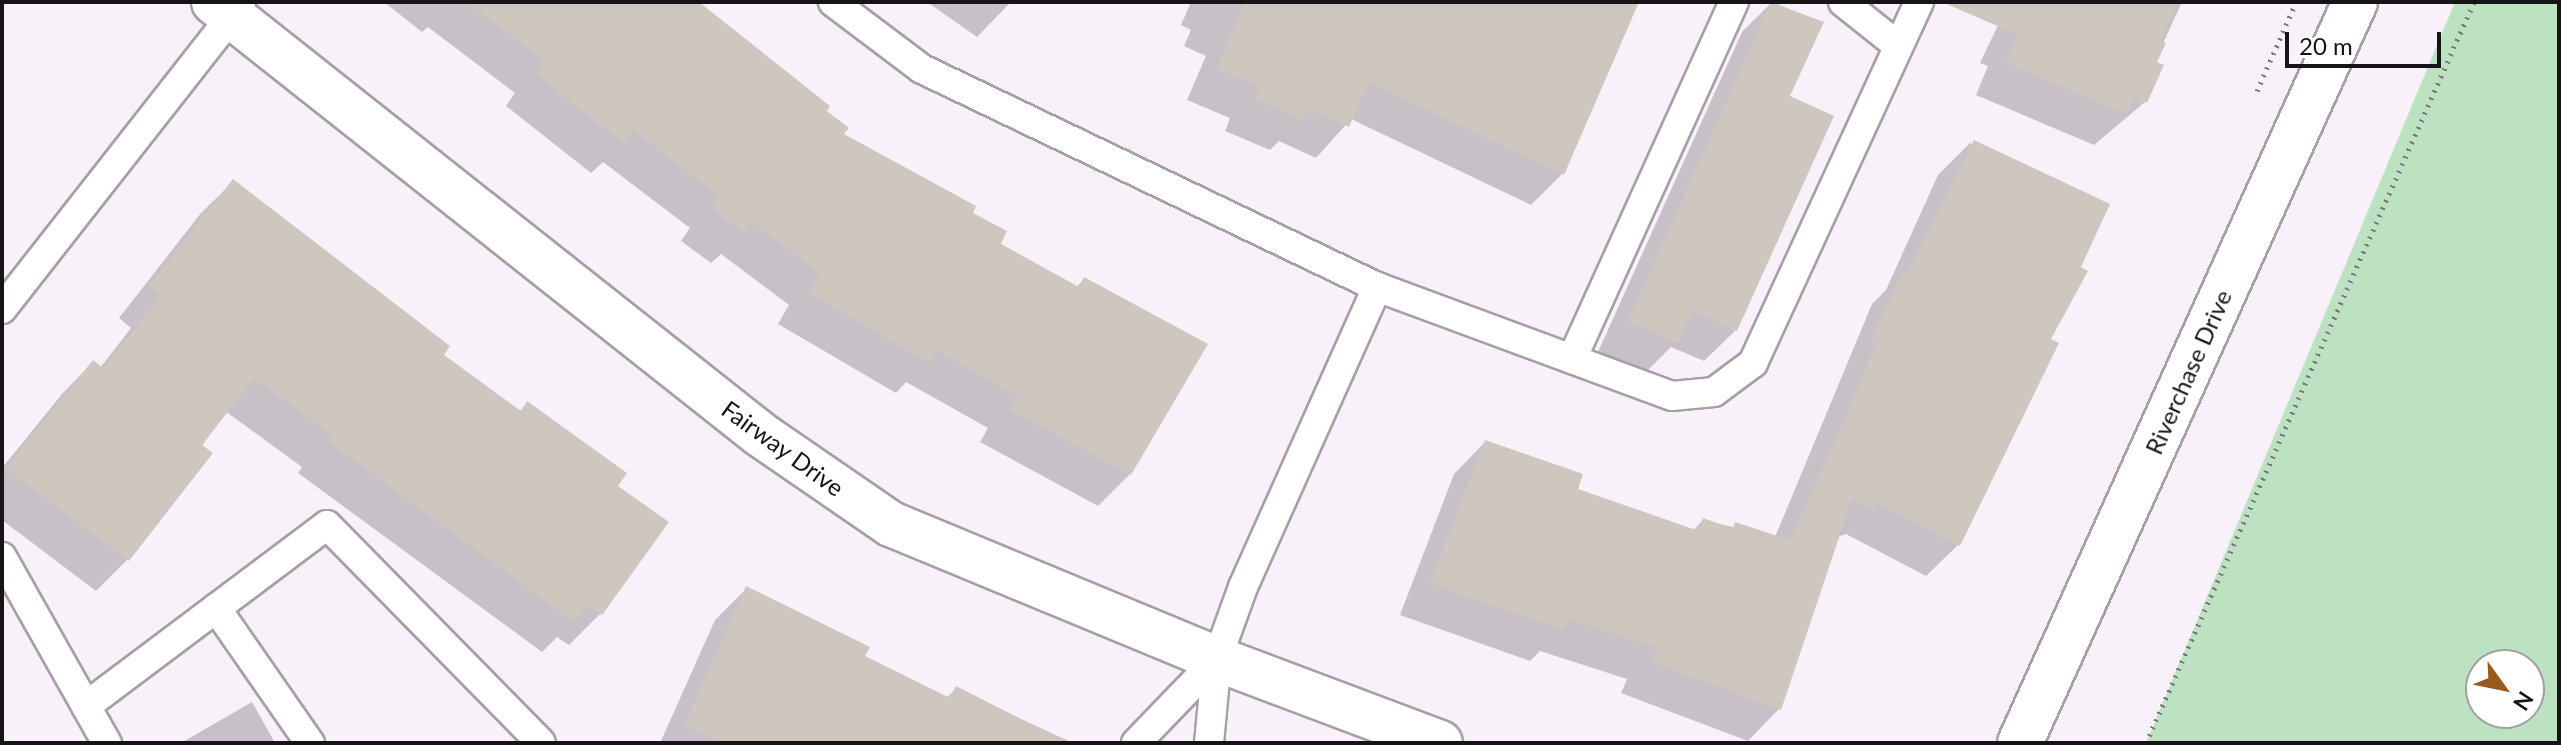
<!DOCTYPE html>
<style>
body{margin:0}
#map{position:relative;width:2561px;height:745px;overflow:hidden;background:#f9f1f9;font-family:Lato,sans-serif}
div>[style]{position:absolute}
.green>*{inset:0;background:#bce2c1}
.shadow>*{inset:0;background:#0003}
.building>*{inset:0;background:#cec7c0}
.path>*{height:5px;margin-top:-2.5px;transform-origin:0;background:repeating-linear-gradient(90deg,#7d787d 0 2px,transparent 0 8px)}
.roads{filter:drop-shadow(2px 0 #a69fa6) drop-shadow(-2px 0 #a69fa6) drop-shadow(0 2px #a69fa6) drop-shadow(0 -2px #a69fa6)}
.service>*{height:28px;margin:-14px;padding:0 14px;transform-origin:14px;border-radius:14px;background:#fff}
.minor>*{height:44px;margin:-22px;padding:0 22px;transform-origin:22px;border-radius:22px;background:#fff}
.tertiary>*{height:44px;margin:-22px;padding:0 22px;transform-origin:22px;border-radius:22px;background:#fff}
span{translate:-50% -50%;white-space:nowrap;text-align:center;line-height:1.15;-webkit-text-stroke:6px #fff;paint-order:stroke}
.street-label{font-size:24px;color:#161417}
.frame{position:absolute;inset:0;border:4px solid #161417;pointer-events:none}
.north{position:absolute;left:2465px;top:649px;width:80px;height:80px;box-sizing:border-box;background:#fff;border:2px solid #a2a1a2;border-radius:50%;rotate:123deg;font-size:22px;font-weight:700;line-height:32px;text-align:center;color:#161417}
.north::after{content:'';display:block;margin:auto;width:28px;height:36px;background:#975c1c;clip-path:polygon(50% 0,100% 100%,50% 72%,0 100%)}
.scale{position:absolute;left:2285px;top:32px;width:156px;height:36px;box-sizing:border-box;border:4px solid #161417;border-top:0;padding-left:10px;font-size:24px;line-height:28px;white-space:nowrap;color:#161417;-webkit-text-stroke:6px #fff;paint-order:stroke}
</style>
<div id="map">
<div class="green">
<div style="clip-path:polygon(evenodd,2455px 2px,2559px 2px,2559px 743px,2146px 743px,2455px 2px,2481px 665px,2529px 665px,2529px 713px,2481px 713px,2481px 665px)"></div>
</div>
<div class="shadow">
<div style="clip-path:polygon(384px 2px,695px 2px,824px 111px,841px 135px,970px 214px,998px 245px,1076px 288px,1084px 279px,1130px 474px,1098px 506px,980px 442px,988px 428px,906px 382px,896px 393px,778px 324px,789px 305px,721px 254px,711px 263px,681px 241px,690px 228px,603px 162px,591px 173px,506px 106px,515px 93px,428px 27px,422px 32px)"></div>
<div style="clip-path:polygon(927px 2px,1011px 2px,977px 37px)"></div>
<div style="clip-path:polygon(1191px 2px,1637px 2px,1562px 174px,1531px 205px,1351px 119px,1316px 158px,1279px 141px,1270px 150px,1225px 131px,1230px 118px,1187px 100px,1206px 56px,1184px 46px,1191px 30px,1181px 25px)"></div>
<div style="clip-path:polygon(1772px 2px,1822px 23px,1787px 97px,1736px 330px,1704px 361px,1671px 347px,1645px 373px,1598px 352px,1742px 32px)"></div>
<div style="clip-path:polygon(2009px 2px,2182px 2px,2154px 63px,2145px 102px,2094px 145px,1976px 95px,1988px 66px,1980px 63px)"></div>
<div style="clip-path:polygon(1970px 143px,2107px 205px,2048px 340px,2056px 344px,1958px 545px,1926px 576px,1846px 534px,1837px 537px,1779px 709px,1748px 741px,1621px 693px,1627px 679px,1540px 651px,1530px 661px,1400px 615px,1454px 474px,1485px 442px,1575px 491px,1693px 531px,1703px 520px,1775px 537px,1872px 304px,1886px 290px,1938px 175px)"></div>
<div style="clip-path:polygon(233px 182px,441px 355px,519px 412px,527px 404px,615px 486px,600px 614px,569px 645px,557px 637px,542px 652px,298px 473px,302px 467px,225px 411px,128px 559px,96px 591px,2px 520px,2px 468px,62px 394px,93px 362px,100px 368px,131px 328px,119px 318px,201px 213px)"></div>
<div style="clip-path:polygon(746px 589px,863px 657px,946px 698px,956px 689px,1073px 743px,660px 743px,715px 620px)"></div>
<div style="clip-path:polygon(252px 702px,275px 743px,181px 743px)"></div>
</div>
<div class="building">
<div style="clip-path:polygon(468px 2px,699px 2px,830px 106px,827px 111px,849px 128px,844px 134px,976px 206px,973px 213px,1007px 231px,1001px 244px,1079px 287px,1084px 277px,1208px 344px,1131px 475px,1010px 410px,1018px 397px,936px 350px,929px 363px,808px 292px,819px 273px,752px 222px,744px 233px,711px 208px,720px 196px,633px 130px,624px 143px,592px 119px,536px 73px,545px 61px)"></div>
<div style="clip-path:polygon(1245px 2px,1639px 2px,1564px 175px,1369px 82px,1349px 127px,1307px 109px,1303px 120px,1255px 99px,1260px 87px,1217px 68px)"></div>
<div style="clip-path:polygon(1771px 2px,1824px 22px,1790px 96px,1834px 116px,1737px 331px,1692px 311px,1678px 343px,1628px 321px)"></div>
<div style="clip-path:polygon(1942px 2px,2177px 2px,2161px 40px,2166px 43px,2157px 62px,2164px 65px,2147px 103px,2134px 97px,2127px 114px,2006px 63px,2018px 35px)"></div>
<div style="clip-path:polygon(1974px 140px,2110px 204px,2081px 267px,2088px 271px,2051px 339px,2059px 343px,1960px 546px,1877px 503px,1874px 509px,1852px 499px,1781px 710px,1652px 662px,1657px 648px,1568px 619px,1563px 630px,1430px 583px,1485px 440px,1583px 474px,1578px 489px,1699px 531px,1703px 518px,1733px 529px,1735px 522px,1790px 540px,1847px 415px,1876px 343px,1871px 340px,1903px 271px,1908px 273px)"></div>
<div style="clip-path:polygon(233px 179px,450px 346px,444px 355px,521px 411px,527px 401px,627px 473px,618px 486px,669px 522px,602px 615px,587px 605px,574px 622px,328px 441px,332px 435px,254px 378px,202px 445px,213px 453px,129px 561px,6px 468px,93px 360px,103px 368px,161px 296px,149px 286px)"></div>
<div style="clip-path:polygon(746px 586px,870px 647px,865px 656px,950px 698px,956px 686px,1068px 743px,721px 743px,684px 725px)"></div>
</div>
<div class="path">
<div style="left:2257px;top:91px;width:97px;rotate:-66.3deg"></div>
<div style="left:2146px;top:743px;width:810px;rotate:-66.12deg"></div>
</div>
<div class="roads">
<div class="service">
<div style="left:833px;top:2px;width:111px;rotate:37deg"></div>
<div style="left:922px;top:69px;width:505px;rotate:25.6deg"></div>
<div style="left:1843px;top:2px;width:69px;rotate:38.5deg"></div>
<div style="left:2px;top:309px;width:387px;rotate:-51.9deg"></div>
<div style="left:1572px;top:359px;width:392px;rotate:-65.6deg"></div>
<div style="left:2px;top:557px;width:214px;rotate:60.6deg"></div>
<div style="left:216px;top:608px;width:165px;rotate:55.2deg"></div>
<div style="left:86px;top:706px;width:301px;rotate:-36.9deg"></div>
<div style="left:327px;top:525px;width:305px;rotate:45.5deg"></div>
<div style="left:1136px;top:743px;width:117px;rotate:-46deg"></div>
<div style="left:1209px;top:743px;width:84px;rotate:-84.6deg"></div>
<div style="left:1217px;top:659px;width:77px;rotate:-70.1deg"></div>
<div style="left:1243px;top:587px;width:329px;rotate:-65.9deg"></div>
<div style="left:1377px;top:287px;width:314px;rotate:20.3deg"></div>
<div style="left:1672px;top:396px;width:42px;rotate:-5.4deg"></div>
<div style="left:1714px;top:392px;width:49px;rotate:-36.6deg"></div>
<div style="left:1753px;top:363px;width:397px;rotate:-65.3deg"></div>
</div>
<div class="minor">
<div style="left:214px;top:2px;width:696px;rotate:38.35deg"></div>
<div style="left:760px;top:434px;width:159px;rotate:34.5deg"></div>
<div style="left:891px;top:524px;width:353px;rotate:22.5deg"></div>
<div style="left:1217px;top:659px;width:238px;rotate:20.6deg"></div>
</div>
<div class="tertiary">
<div style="left:2020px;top:743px;width:813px;rotate:-65.67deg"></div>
</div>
</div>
<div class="street-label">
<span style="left:2188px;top:372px;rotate:-66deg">Riverchase Drive</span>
<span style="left:783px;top:448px;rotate:36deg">Fairway Drive</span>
</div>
<div class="frame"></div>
<div class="north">N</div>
<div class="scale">20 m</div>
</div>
